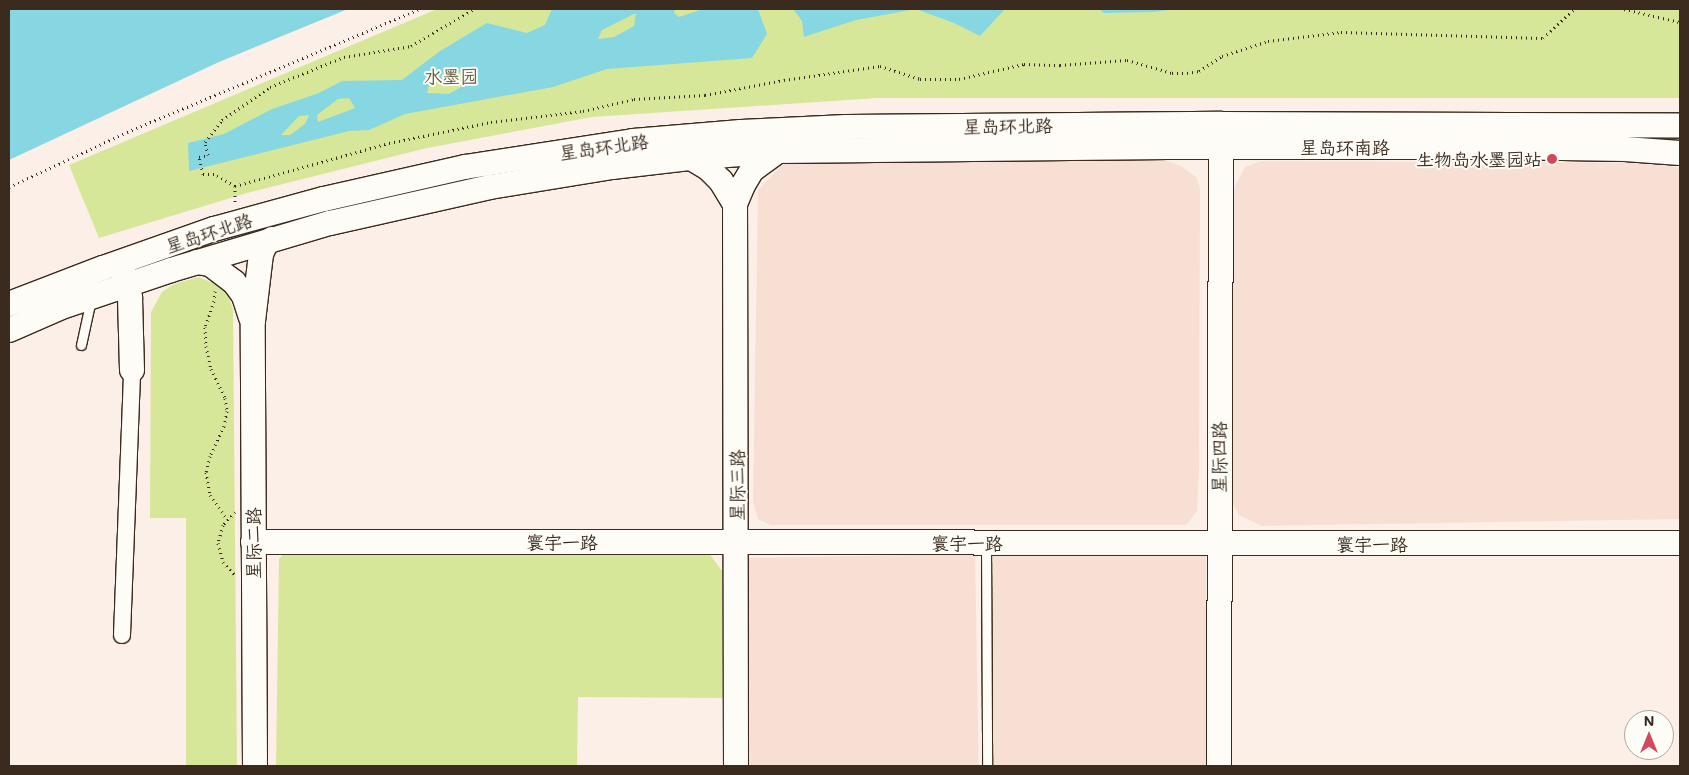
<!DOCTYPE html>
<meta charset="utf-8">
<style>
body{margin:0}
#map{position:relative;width:1689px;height:775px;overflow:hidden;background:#fbefe7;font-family:Mali,"LXGW WenKai TC",sans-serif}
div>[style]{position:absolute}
.built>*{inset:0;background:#f8dfd3;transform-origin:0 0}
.green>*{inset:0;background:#d7e79a}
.water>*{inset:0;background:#86d7e1}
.path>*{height:3px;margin-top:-1.5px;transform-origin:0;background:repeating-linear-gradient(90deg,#3b2a1e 0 1px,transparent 0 5px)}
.roads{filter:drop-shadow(1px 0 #3b2a1e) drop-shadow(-1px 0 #3b2a1e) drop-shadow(0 1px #3b2a1e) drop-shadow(0 -1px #3b2a1e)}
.lane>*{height:9px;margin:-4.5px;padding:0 4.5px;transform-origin:4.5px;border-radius:4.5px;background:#fdfcf7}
.street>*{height:16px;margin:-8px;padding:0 8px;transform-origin:8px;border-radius:8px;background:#fdfcf7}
.secondary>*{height:24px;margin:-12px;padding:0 12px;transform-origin:12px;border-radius:12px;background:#fdfcf7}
.dots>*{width:14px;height:14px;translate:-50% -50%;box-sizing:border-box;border:2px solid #fdfcf7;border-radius:50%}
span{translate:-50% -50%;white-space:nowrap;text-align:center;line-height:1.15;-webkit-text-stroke:4px #fdfcf7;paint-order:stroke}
.park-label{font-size:18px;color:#62593d}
.street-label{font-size:18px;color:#3b2a1e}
.poi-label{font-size:18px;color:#3b2a1e}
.right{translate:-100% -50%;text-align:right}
.frame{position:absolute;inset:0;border:10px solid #3b2a1e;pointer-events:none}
.north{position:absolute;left:1624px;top:710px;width:50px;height:50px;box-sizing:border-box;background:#fdfcf7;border:1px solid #afa8a0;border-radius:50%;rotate:0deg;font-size:14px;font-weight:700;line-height:20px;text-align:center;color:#3b2a1e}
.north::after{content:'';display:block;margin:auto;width:18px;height:22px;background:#d1495b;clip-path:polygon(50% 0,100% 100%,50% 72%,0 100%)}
</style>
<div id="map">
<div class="built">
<div style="clip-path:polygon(1165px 160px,1181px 166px,1196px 177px,1200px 188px,1199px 472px,1197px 511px,1186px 525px,771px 525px,758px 519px,753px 502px,758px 190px,784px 163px)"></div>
<div style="clip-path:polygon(1261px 161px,1659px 163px,1680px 168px,1680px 519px,1262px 526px,1239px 515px,1232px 502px,1231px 212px,1235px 186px,1245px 167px)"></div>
<div style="left:1206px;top:551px;width:215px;height:213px;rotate:90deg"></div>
<div style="left:975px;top:554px;width:212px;height:231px;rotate:89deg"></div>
</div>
<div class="green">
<div style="clip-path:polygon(437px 9px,1680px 9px,1680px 98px,877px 98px,592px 117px,427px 148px,247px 193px,99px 238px,69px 165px)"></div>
<div style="clip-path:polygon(199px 277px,222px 287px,229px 297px,233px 310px,237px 766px,186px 766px,186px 518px,150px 518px,151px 312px,162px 292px,174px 284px)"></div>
<div style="clip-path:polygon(706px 549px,722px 571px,723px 698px,578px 697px,577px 766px,276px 766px,279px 559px,286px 551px)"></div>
</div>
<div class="water">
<div style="clip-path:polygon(9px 9px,348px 9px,219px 62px,9px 160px)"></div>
<div style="clip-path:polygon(evenodd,552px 9px,675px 9px,674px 13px,679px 17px,700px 10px,758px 9px,767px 34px,752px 58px,607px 69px,553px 87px,405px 114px,369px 130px,349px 131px,189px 171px,188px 143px,224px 134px,272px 109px,319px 93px,342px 81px,402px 80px,440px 51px,487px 23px,527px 33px,545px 25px,552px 9px,636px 13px,634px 26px,614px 37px,598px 39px,602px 30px,636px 13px,552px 9px,469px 68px,466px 84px,449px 94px,427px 93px,430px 82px,446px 79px,469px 68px,552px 9px,349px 98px,355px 108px,318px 122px,317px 115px,338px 99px,349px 98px,552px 9px,309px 115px,305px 124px,290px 135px,281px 135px,299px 116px,309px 115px)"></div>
<div style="clip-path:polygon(793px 9px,1005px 9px,980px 36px,954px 23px,916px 9px,856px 20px,804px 37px,802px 21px)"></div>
<div style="clip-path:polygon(1099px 9px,1175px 9px,1154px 12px,1104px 13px)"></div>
</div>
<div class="path">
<div style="left:1624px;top:9px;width:57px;rotate:13.1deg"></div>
<div style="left:235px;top:186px;width:160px;rotate:-15.6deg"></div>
<div style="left:389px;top:143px;width:104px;rotate:-11.6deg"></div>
<div style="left:491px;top:122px;width:93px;rotate:-6.8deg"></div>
<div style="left:583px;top:111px;width:52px;rotate:-13.2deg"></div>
<div style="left:634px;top:99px;width:71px;rotate:-3.2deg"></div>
<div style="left:705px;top:95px;width:80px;rotate:-10.8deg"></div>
<div style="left:784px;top:80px;width:97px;rotate:-8.3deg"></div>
<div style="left:880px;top:66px;width:42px;rotate:18deg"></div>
<div style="left:920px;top:79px;width:39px"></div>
<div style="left:959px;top:79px;width:67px;rotate:-13deg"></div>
<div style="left:1024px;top:64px;width:36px;rotate:2deg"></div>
<div style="left:1060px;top:65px;width:67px;rotate:-4.3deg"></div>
<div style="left:1127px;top:60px;width:47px;rotate:16.1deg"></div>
<div style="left:1172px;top:73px;width:15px"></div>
<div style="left:1187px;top:73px;width:12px;rotate:-9deg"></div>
<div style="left:1199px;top:71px;width:27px;rotate:-33deg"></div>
<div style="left:1222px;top:56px;width:48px;rotate:-18.1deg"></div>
<div style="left:1268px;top:41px;width:74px;rotate:-7deg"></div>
<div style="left:1341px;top:32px;width:202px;rotate:1.7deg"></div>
<div style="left:1543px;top:38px;width:42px;rotate:-43.1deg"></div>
<div style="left:9px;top:187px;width:130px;rotate:-25deg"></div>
<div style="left:127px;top:132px;width:317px;rotate:-22.8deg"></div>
<div style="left:235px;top:202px;width:16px;rotate:-90deg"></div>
<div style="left:235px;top:186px;width:24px;rotate:-150deg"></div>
<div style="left:214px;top:174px;width:11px;rotate:180deg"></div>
<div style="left:203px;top:174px;width:17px;rotate:-103deg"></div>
<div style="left:199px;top:157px;width:9px;rotate:-13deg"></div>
<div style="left:208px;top:155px;width:13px;rotate:-103deg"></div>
<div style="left:205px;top:142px;width:28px;rotate:-52deg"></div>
<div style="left:222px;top:120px;width:58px;rotate:-34.5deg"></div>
<div style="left:270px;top:87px;width:80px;rotate:-22.1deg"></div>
<div style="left:344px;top:57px;width:68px;rotate:-9.3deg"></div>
<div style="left:411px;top:46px;width:73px;rotate:-30.4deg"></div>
<div style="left:215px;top:291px;width:10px;rotate:96deg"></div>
<div style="left:214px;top:301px;width:28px;rotate:109deg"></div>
<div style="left:205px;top:327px;width:19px;rotate:87deg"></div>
<div style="left:206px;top:346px;width:24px;rotate:78deg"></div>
<div style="left:211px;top:369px;width:32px;rotate:64deg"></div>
<div style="left:225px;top:398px;width:13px;rotate:81deg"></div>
<div style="left:227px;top:411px;width:15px;rotate:101deg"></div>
<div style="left:224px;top:426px;width:33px;rotate:115deg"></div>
<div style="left:210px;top:456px;width:16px;rotate:104deg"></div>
<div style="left:206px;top:472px;width:23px;rotate:80deg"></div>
<div style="left:210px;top:495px;width:29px;rotate:55deg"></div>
<div style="left:235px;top:512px;width:18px;rotate:133deg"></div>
<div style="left:223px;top:525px;width:19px;rotate:106deg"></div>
<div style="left:218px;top:543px;width:20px;rotate:75deg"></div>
<div style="left:223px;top:562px;width:18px;rotate:47deg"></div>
</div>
<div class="roads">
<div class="lane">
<div style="left:81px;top:345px;width:47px;rotate:-77.7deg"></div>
<div style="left:986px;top:543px;width:223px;rotate:89.7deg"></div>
</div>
<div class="street">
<div style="left:122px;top:635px;width:265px;rotate:-87.8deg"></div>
</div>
<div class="secondary">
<div style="left:691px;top:158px;width:21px;rotate:31deg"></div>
<div style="left:709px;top:169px;width:17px;rotate:45deg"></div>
<div style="left:721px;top:181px;width:27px;rotate:59deg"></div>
<div style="left:197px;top:262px;width:13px;rotate:9deg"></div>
<div style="left:210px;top:264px;width:30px;rotate:37deg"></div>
<div style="left:234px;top:282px;width:17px;rotate:54deg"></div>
<div style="left:244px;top:296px;width:22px;rotate:72deg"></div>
<div style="left:123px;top:271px;width:28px;rotate:75deg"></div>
<div style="left:130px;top:298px;width:72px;rotate:88.4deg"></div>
<div style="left:9px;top:304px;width:101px;rotate:-21deg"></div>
<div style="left:103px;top:268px;width:118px;rotate:-19.4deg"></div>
<div style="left:214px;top:229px;width:114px;rotate:-15.3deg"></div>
<div style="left:324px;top:199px;width:145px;rotate:-12.8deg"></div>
<div style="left:465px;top:167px;width:170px;rotate:-8.8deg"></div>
<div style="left:633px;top:141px;width:108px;rotate:-4.8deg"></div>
<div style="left:741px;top:132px;width:105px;rotate:-2.7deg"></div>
<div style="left:846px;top:127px;width:375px;rotate:-0.5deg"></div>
<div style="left:1221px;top:124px;width:459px;rotate:0.2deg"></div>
<div style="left:9px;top:330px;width:55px;rotate:-23.7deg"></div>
<div style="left:59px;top:308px;width:118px;rotate:-18.7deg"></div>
<div style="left:171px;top:270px;width:166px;rotate:-16.5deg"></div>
<div style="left:330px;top:223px;width:164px;rotate:-12.7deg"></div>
<div style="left:490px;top:187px;width:124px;rotate:-9.3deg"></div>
<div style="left:612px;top:167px;width:80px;rotate:-6.5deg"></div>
<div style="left:691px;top:158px;width:87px;rotate:-4.6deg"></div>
<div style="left:778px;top:151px;width:390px;rotate:-0.6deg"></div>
<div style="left:1168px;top:147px;width:331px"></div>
<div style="left:1499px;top:147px;width:126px;rotate:0.9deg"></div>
<div style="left:1625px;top:149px;width:55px;rotate:4.2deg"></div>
<div style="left:253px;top:542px;width:1427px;rotate:0.04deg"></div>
<div style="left:255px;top:766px;width:445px;rotate:-90.3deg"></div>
<div style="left:253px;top:321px;width:67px;rotate:-83.2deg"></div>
<div style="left:261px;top:254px;width:12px;rotate:-66deg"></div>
<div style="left:266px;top:243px;width:7px;rotate:-34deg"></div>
<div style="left:736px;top:766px;width:562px;rotate:-90.1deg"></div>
<div style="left:735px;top:204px;width:21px;rotate:-67deg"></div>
<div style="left:743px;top:185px;width:17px;rotate:-59deg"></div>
<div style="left:752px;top:170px;width:32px;rotate:-36deg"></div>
<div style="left:1219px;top:766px;width:635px;rotate:-89.82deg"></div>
</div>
</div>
<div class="dots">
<div style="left:1552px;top:159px;background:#d1495b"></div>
</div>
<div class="park-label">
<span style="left:451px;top:76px">水墨园</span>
</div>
<div class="street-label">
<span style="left:1008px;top:126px;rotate:-1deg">星岛环北路</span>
<span style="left:604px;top:147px;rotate:-8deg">星岛环北路</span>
<span style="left:1345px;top:147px">星岛环南路</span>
<span style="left:209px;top:233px;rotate:-18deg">星岛环北路</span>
<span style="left:1219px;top:457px;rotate:-90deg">星际四路</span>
<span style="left:737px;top:485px;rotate:-90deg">星际三路</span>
<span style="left:562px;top:542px">寰宇一路</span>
<span style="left:253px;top:543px;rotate:-90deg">星际二路</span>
<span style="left:967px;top:543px">寰宇一路</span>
<span style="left:1372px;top:544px">寰宇一路</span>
</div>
<div class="poi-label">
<span class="right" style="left:1542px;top:159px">生物岛水墨园站</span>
</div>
<div class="frame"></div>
<div class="north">N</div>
</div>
